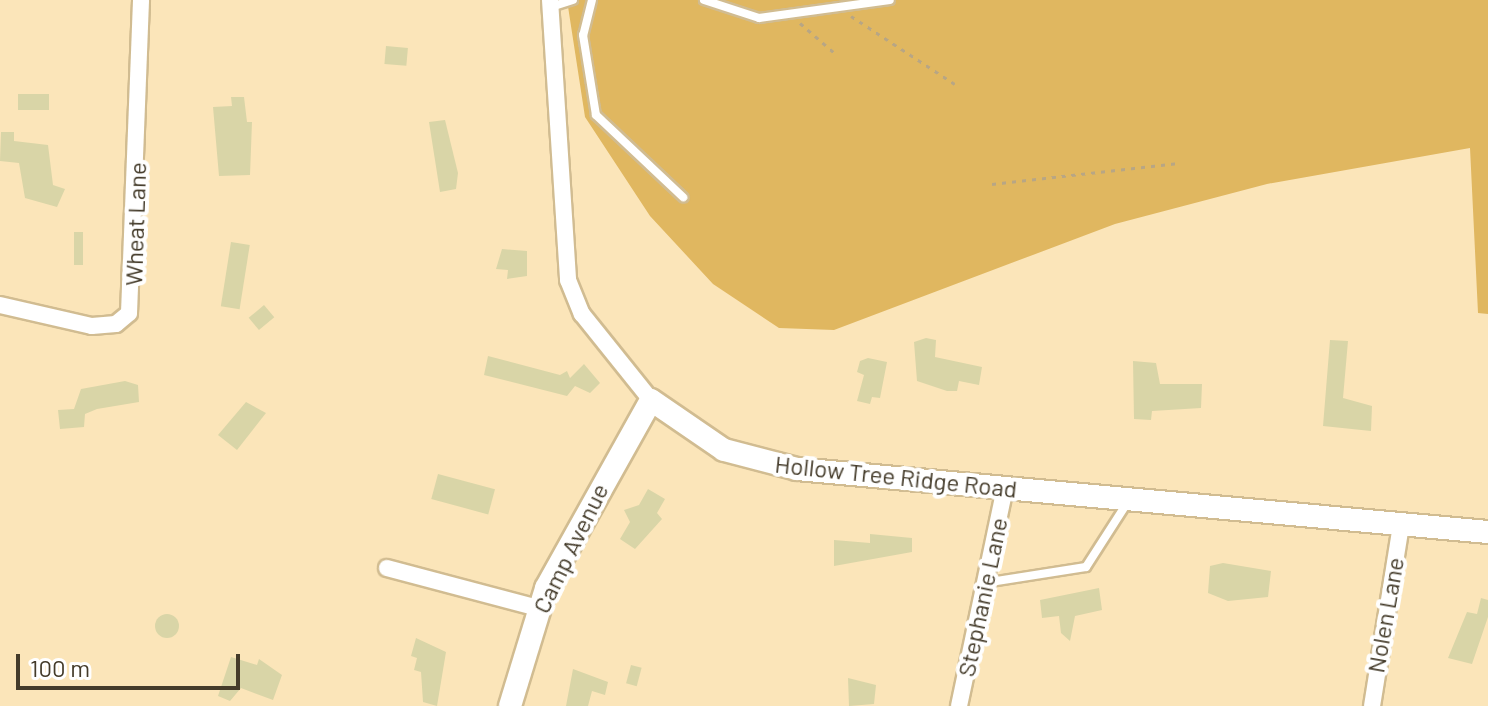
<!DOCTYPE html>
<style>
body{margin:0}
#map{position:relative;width:1488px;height:706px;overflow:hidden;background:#fbe5b9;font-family:Barlow,sans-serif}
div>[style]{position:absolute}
.green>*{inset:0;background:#e0b760}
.building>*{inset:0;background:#d9d5a7;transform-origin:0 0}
.round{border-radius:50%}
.path>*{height:3px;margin-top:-1.5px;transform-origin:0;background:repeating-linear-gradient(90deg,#b8a684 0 4px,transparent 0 10px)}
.roads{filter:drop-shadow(2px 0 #d1bc91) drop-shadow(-2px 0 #d1bc91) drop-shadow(0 2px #d1bc91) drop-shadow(0 -2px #d1bc91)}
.lane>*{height:8px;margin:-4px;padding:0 4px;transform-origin:4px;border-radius:4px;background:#fff}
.street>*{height:16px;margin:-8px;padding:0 8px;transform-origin:8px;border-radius:8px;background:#fff}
.secondary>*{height:22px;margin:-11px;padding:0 11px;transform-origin:11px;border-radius:11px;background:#fff}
span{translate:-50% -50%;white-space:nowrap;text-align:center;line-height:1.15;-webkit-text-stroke:8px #fff;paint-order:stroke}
.street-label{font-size:24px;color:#443b2a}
.scale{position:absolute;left:16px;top:654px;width:224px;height:36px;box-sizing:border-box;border:4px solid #443b2a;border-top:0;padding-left:10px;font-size:24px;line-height:28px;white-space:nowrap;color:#443b2a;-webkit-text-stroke:6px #fff;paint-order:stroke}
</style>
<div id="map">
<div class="green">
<div style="clip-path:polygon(567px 0,1488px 0,1488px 314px,1478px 313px,1470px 148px,1267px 184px,1115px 224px,834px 330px,779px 328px,713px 284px,650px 216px,585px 117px)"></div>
</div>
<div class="building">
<div style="left:386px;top:46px;width:22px;height:18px;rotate:5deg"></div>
<div style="left:18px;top:94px;width:31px;height:16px"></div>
<div style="clip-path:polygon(231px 97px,244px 97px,247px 122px,252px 122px,250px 175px,219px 176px,213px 107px,232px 106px)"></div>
<div style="clip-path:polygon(445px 120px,458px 173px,456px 189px,440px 192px,429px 122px)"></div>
<div style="clip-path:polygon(1px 132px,14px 132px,14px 141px,48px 145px,53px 185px,65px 189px,57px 207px,25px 198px,19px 163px,0 161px)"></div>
<div style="left:74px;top:232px;width:9px;height:33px"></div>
<div style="left:231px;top:242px;width:19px;height:65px;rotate:9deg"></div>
<div style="clip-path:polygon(502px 249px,527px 251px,527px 276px,507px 279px,508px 270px,496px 269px)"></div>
<div style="left:264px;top:305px;width:16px;height:20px;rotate:50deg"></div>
<div style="clip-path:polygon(926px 338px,936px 340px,935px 357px,982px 367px,979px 385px,959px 381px,957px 391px,947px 391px,917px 381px,914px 342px)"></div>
<div style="clip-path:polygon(1330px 340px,1348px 341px,1343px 398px,1372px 406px,1371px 431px,1323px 426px)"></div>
<div style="clip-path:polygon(488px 356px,560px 375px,567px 371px,570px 378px,584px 364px,600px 383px,590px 393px,575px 386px,567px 396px,484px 375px)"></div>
<div style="clip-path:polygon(868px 358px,887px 362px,880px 398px,872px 397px,870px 404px,857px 401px,864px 375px,857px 372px,860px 361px)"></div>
<div style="clip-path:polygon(1133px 361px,1156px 363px,1160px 384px,1202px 384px,1201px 408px,1152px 411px,1151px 420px,1134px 419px)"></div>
<div style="clip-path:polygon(125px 381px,138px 385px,139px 402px,97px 409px,85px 414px,84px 427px,60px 429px,58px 410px,74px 409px,81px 389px)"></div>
<div style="clip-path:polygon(246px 402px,266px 413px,237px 450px,218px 435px)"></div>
<div style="left:438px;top:474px;width:59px;height:26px;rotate:15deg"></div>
<div style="clip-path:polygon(648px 489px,665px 499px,657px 513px,662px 519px,635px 549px,620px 539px,630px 522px,624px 510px,639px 505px)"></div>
<div style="clip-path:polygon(870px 534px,912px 538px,912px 552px,834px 566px,834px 540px,870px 543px)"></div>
<div style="clip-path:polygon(1223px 563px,1271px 571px,1268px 597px,1228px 601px,1208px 593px,1210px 566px)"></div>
<div style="clip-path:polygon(1099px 588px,1102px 610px,1075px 616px,1070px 641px,1061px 633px,1059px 616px,1042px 618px,1040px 600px)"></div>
<div style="clip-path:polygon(1481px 598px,1488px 600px,1488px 617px,1472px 664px,1448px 658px,1467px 612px,1477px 614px)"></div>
<div class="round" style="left:155px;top:614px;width:24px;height:24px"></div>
<div style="clip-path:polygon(416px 638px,446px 652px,437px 706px,423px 702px,421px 672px,414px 670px,417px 658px,411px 656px)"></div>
<div style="clip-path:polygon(231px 657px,257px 665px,259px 659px,282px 675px,273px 700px,241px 688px,230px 701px,218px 696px)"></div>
<div style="left:631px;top:665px;width:11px;height:19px;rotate:15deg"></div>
<div style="clip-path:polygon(573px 669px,608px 682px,605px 695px,592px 691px,588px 706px,566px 706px)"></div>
<div style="clip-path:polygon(848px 678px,876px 685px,874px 704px,849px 706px)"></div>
</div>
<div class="path">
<div style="left:851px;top:16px;width:124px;rotate:33.2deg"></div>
<div style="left:800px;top:23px;width:49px;rotate:40.9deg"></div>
<div style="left:992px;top:184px;width:188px;rotate:-6.4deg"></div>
</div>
<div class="roads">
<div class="lane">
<div style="left:592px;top:0;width:36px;rotate:104deg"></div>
<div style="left:583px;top:35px;width:81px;rotate:80.8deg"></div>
<div style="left:596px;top:115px;width:120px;rotate:43.3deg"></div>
<div style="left:704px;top:0;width:58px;rotate:18.1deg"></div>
<div style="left:759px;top:18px;width:132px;rotate:-7.8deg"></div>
<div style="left:551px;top:7px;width:23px;rotate:-18deg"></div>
<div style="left:984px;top:583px;width:103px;rotate:-8.9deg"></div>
<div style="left:1086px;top:567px;width:80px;rotate:-57.3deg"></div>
</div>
<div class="street">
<div style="left:550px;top:0;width:281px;rotate:86.3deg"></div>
<div style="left:568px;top:280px;width:37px;rotate:68deg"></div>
<div style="left:582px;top:314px;width:110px;rotate:51.3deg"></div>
<div style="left:0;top:305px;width:94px;rotate:12.9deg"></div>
<div style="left:92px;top:326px;width:24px;rotate:-5deg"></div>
<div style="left:116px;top:324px;width:17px;rotate:-40deg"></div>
<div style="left:129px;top:313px;width:313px;rotate:-87.8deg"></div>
<div style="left:387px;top:568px;width:156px;rotate:14.8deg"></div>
<div style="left:959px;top:706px;width:224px;rotate:-78.1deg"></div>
<div style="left:1372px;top:706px;width:184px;rotate:-80.9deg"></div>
</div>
<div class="secondary">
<div style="left:510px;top:706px;width:123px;rotate:-73deg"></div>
<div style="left:546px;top:588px;width:215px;rotate:-60.8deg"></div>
<div style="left:651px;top:400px;width:88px;rotate:34.4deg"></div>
<div style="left:724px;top:450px;width:75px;rotate:14.6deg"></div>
<div style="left:797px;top:469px;width:694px;rotate:5.21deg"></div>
</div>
</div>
<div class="street-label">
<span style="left:135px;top:224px;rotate:-88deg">Wheat Lane</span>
<span style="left:896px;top:476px;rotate:6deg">Hollow Tree Ridge Road</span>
<span style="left:570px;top:548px;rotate:-64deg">Camp Avenue</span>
<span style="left:982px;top:597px;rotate:-78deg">Stephanie Lane</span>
<span style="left:1385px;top:615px;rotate:-80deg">Nolen Lane</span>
</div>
<div class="scale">100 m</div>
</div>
